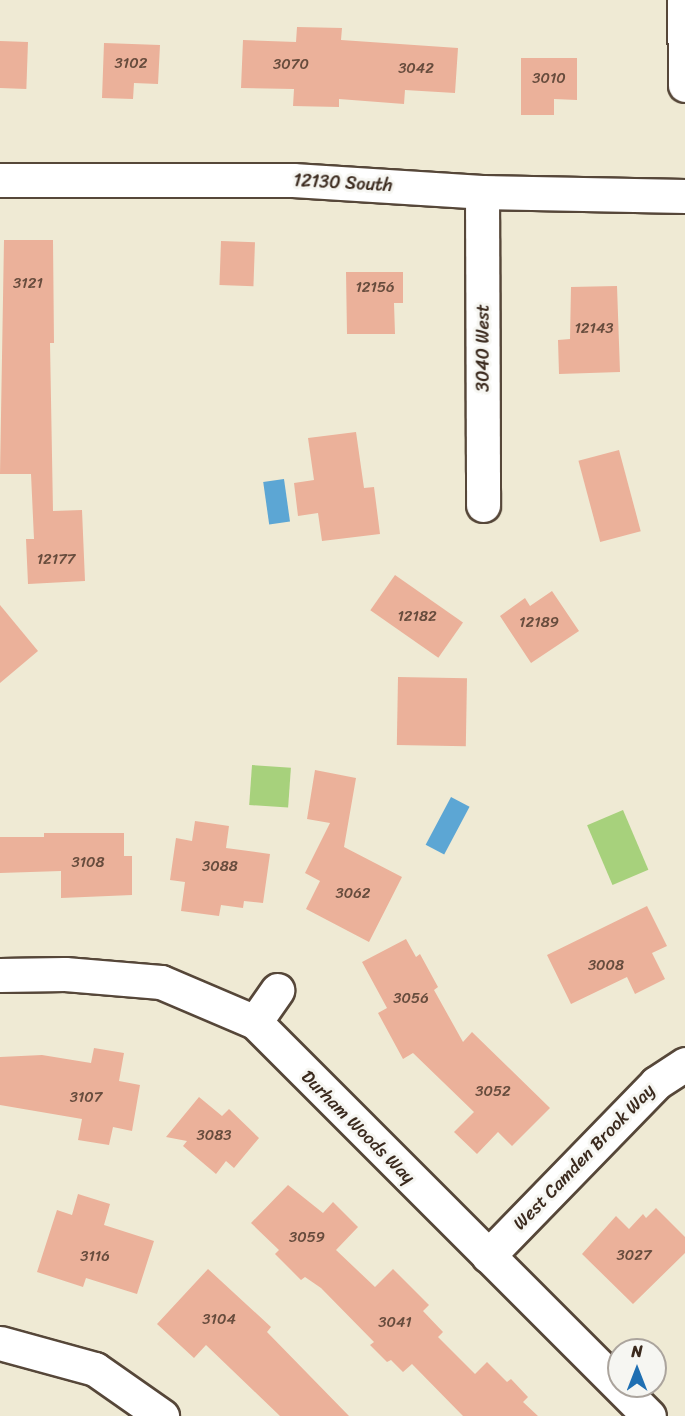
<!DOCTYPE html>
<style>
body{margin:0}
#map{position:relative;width:685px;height:1416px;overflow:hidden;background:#efead4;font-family:Sriracha,sans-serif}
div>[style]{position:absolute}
.green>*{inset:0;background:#a7d17c;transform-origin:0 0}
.water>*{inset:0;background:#5ca6d4;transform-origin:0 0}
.building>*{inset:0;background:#ebb19a;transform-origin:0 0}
.roads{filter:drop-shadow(2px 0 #564739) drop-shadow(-2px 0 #564739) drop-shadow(0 2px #564739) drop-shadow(0 -2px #564739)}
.minor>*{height:33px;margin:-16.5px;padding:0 16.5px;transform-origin:16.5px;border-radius:16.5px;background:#fff}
span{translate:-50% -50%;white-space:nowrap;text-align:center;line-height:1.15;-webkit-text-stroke:6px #f6f6f2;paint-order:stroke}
.number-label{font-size:15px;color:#674c3d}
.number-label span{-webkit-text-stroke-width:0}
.street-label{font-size:18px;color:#3b2a1e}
.north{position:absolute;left:607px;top:1338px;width:60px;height:60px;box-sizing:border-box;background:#f6f6f2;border:2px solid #aba49d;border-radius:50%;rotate:0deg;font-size:16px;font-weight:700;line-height:24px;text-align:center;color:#3b2a1e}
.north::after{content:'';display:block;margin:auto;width:21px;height:27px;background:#1f6fb2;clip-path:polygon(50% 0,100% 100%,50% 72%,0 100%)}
</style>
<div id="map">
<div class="green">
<div style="left:252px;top:765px;width:39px;height:40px;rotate:4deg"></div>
<div style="left:623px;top:810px;width:65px;height:39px;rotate:67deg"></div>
</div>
<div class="water">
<div style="left:284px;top:479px;width:43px;height:21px;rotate:82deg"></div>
<div style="left:451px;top:797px;width:21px;height:54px;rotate:28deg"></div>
</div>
<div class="building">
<div style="clip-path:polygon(297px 27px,342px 28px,341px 40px,458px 48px,455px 93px,405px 90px,404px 104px,339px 99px,339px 107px,293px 106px,294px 89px,241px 88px,243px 40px,296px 42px)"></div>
<div style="left:0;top:41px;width:28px;height:47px;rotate:2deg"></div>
<div style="clip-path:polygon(104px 43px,160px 45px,158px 84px,134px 83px,133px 99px,102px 98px)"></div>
<div style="clip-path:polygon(521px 58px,577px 58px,577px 100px,554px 99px,554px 115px,521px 115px)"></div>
<div style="clip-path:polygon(4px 240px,53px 240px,54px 343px,50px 343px,53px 511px,82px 510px,85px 581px,28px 584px,26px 539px,34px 539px,31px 474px,0 474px)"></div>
<div style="left:221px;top:241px;width:34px;height:44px;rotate:2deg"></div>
<div style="clip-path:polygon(346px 272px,403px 272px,403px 303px,394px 303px,395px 334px,347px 334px)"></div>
<div style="clip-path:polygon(617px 286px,620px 372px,559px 374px,558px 340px,570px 339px,571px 287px)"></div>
<div style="clip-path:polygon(356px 432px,364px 488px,374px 487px,380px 534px,322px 541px,318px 513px,298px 516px,294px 483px,314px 480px,308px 438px)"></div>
<div style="left:619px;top:450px;width:84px;height:42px;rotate:75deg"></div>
<div style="left:395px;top:575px;width:83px;height:43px;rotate:35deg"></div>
<div style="clip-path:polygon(552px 591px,579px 631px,531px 663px,500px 616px,525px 598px,530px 606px)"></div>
<div style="clip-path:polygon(0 605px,38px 651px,0 683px)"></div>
<div style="left:398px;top:677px;width:69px;height:68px;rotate:1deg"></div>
<div style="clip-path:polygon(315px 770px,356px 778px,344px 847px,402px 877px,369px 942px,306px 909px,320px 881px,305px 873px,330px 823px,307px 819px)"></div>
<div style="clip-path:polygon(195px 821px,229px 826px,226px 848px,270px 854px,263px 903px,244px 901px,243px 908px,221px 905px,219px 916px,181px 911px,185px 882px,170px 880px,176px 838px,192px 841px)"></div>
<div style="clip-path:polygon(44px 833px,124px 833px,124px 856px,132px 856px,132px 895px,61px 898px,61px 871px,0 873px,0 837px,44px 837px)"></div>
<div style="clip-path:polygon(647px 906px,667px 946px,652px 953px,665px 979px,635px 994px,627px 977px,571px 1004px,547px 955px)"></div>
<div style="clip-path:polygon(406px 939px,416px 957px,420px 954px,438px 987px,434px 990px,463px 1042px,472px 1032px,550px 1108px,512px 1146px,498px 1132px,477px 1154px,454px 1132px,474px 1112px,413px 1053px,403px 1059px,378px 1013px,387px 1008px,362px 962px)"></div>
<div style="clip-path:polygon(94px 1048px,124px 1053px,119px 1081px,140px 1085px,132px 1131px,113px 1127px,109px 1145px,78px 1140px,82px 1119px,0 1105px,0 1057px,42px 1055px,91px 1063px)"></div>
<div style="clip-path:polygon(199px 1097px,222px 1116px,229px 1109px,259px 1138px,234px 1168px,226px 1161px,216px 1174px,183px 1146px,187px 1141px,166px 1137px)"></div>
<div style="clip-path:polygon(288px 1185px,323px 1213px,333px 1202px,358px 1227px,336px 1250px,375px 1287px,393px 1269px,429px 1305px,423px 1311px,443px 1332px,438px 1337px,475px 1374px,487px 1362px,507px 1382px,511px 1379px,528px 1397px,523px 1402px,538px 1416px,463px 1416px,412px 1364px,403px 1372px,391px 1360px,387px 1362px,370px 1345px,374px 1342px,321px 1288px,305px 1277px,301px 1280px,275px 1254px,279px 1250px,251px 1223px)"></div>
<div style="clip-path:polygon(78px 1194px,110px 1204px,104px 1225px,154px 1241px,137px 1294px,86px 1278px,83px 1287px,37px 1272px,57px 1210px,72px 1215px)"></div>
<div style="clip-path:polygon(656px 1208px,685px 1237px,685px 1253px,633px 1304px,582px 1254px,616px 1216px,629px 1229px,643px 1214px,646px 1218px)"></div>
<div style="clip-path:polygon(208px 1269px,271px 1327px,267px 1332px,349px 1416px,280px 1416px,206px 1345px,194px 1358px,157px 1324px)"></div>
</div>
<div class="roads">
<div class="minor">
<div style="left:684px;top:0;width:85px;rotate:89.3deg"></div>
<div style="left:0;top:180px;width:293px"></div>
<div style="left:293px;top:180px;width:189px;rotate:3.6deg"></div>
<div style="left:482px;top:192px;width:203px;rotate:1.1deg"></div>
<div style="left:482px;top:192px;width:313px;rotate:89.8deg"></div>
<div style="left:0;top:975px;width:65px;rotate:-0.9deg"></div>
<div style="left:65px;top:974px;width:96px;rotate:4.8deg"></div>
<div style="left:161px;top:982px;width:102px;rotate:23.1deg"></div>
<div style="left:255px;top:1022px;width:557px;rotate:45deg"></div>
<div style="left:255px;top:1022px;width:39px;rotate:-55deg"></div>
<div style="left:488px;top:1256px;width:241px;rotate:-45.8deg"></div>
<div style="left:656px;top:1083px;width:35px;rotate:-33deg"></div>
<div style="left:0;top:1343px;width:98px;rotate:15.3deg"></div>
<div style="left:95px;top:1369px;width:82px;rotate:35deg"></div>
</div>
</div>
<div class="number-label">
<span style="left:131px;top:64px">3102</span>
<span style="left:291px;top:65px">3070</span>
<span style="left:416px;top:69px">3042</span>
<span style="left:549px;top:79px">3010</span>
<span style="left:28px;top:284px">3121</span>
<span style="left:375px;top:288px">12156</span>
<span style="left:594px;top:329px">12143</span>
<span style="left:56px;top:560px">12177</span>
<span style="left:417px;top:617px">12182</span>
<span style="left:539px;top:623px">12189</span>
<span style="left:88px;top:863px">3108</span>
<span style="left:220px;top:867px">3088</span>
<span style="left:353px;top:894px">3062</span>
<span style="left:606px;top:966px">3008</span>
<span style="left:411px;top:999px">3056</span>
<span style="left:493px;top:1092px">3052</span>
<span style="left:86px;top:1098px">3107</span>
<span style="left:214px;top:1136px">3083</span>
<span style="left:307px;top:1238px">3059</span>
<span style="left:634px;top:1256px">3027</span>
<span style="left:95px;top:1257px">3116</span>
<span style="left:219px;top:1320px">3104</span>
<span style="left:395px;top:1323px">3041</span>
</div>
<div class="street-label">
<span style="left:343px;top:183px;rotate:3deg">12130 South</span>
<span style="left:483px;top:348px;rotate:-90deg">3040 West</span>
<span style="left:358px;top:1127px;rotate:45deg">Durham Woods Way</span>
<span style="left:584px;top:1157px;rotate:-46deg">West Camden Brook Way</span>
</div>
<div class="north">N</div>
</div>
